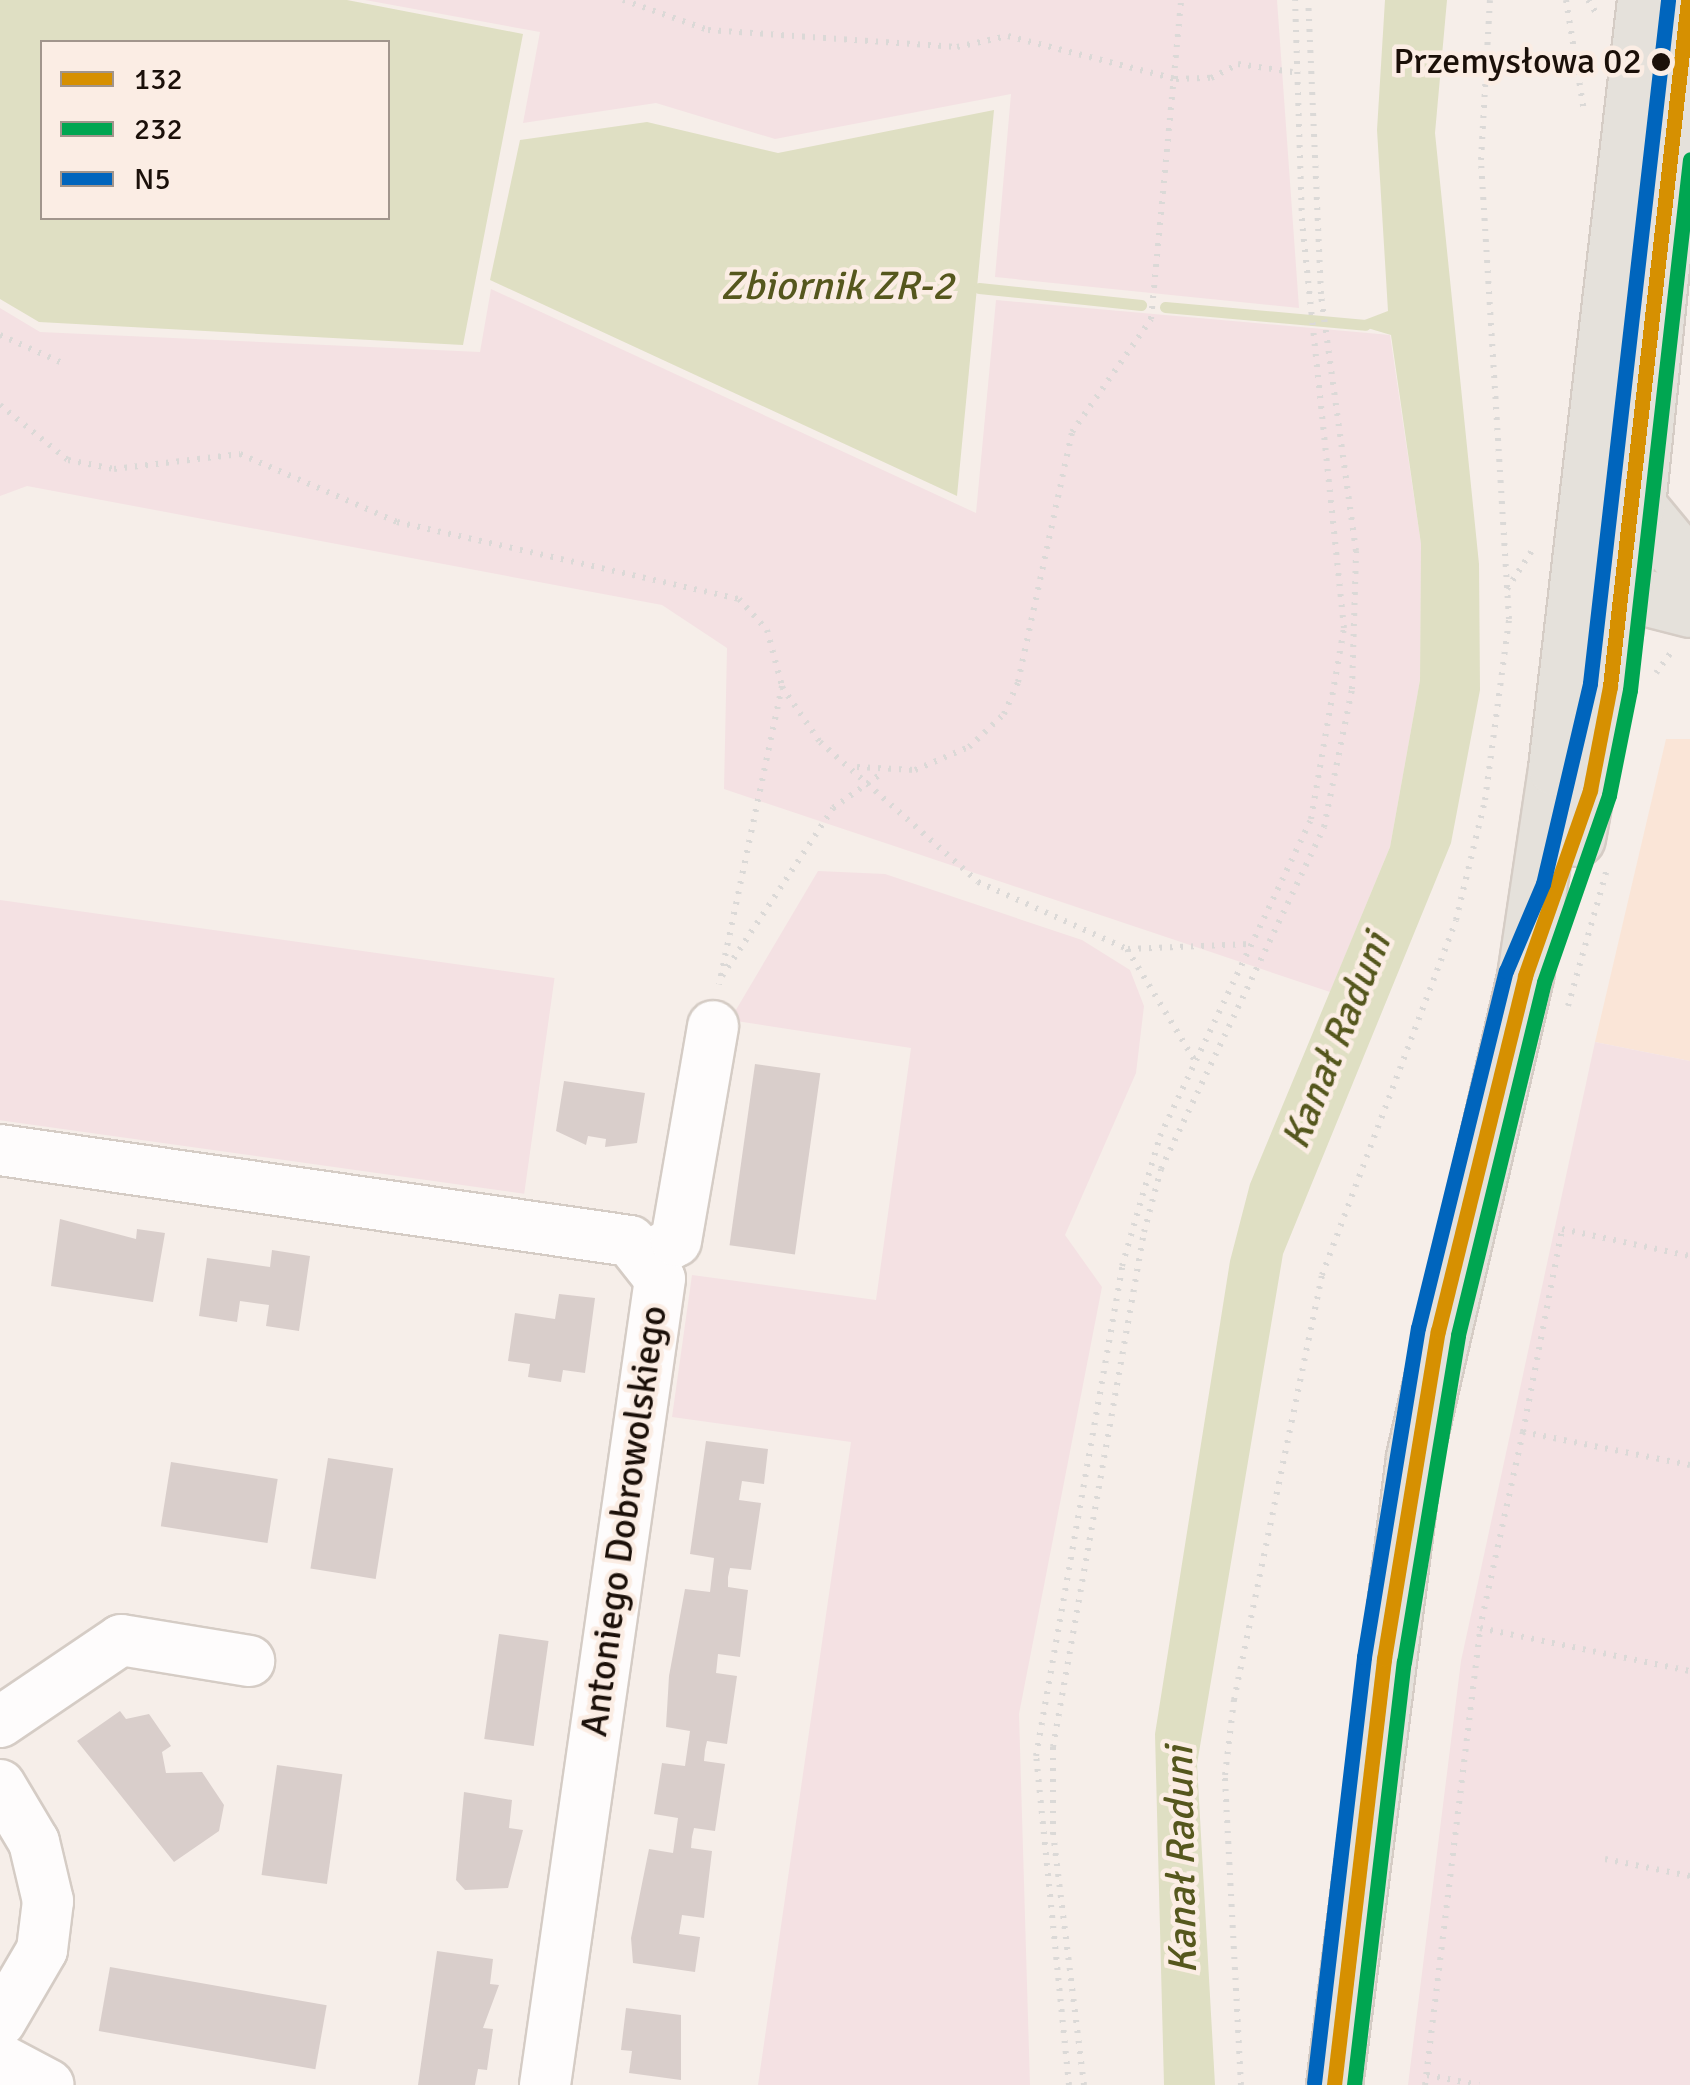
<!DOCTYPE html>
<meta charset="utf-8">
<style>
body{margin:0}
#map{position:relative;width:1690px;height:2085px;overflow:hidden;background:#f6eee9;font-family:Signika,sans-serif}
div>[style]{position:absolute}
.built>*{inset:0;background:#fae5d7}
.green>*{inset:0;background:#f4e1e3;transform-origin:0 0}
.water>*{inset:0;background:#dfdfc3}
.stream>*{height:11px;margin:-5.5px;padding:0 5.5px;transform-origin:5.5px;border-radius:5.5px;background:#dfdfc3}
.building>*{inset:0;background:#d9cecb;transform-origin:0 0}
.path>*{height:6px;margin-top:-3px;transform-origin:0;background:repeating-linear-gradient(90deg,#dbd9d7 0 2.5px,transparent 0 10.5px)}
.roads{filter:drop-shadow(2px 0 #d5ccc5) drop-shadow(-2px 0 #d5ccc5) drop-shadow(0 2px #d5ccc5) drop-shadow(0 -2px #d5ccc5)}
.minor>*{height:50px;margin:-25px;padding:0 25px;transform-origin:25px;border-radius:25px;background:#fefcfc}
.major>*{height:55px;margin:-27.5px;padding:0 27.5px;transform-origin:27.5px;border-radius:27.5px;background:#e5e1db}
.bus-1>*{height:15px;margin:-7.5px;padding:0 7.5px;transform-origin:7.5px;border-radius:7.5px;background:#d69001}
.bus-2>*{height:15px;margin:-7.5px;padding:0 7.5px;transform-origin:7.5px;border-radius:7.5px;background:#00a651}
.bus-3>*{height:15px;margin:-7.5px;padding:0 7.5px;transform-origin:7.5px;border-radius:7.5px;background:#0065bd}
.dots>*{width:28px;height:28px;translate:-50% -50%;box-sizing:border-box;border:5px solid #fbede4;border-radius:50%}
span{translate:-50% -50%;white-space:nowrap;text-align:center;line-height:1.15;-webkit-text-stroke:9px #fbede4;paint-order:stroke}
.bus-label{font-size:36px;color:#1b1009}
.right{translate:-100% -50%;text-align:right}
.street-label{font-size:38px;color:#1b1009}
.water-label{font-size:40px;color:#55571d;font-style:italic}
.legend{position:absolute;left:40px;top:40px;width:350px;height:180px;box-sizing:border-box;background:#fbede4;border:2px solid #a1958c;margin:0;padding:12px 18px;list-style:none;font-size:30px;color:#1b1009}
.legend li{display:flex;align-items:center;gap:20px;height:50px}
.legend b{width:50px;border:2px solid #a1958c}
</style>
<div id="map">
<div class="built">
<div style="clip-path:polygon(1666px 739px,1690px 739px,1690px 1061px,1595px 1042px)"></div>
</div>
<div class="green">
<div style="clip-path:polygon(365px 0,1277px 0,1299px 308px,995px 277px,1011px 94px,775px 139px,656px 103px,523px 123px,540px 32px)"></div>
<div style="clip-path:polygon(491px 289px,976px 513px,996px 300px,1390px 335px,1421px 544px,1420px 680px,1390px 847px,1330px 992px,724px 789px,727px 648px,662px 605px,27px 486px,0 496px,0 308px,40px 332px,480px 352px)"></div>
<div style="clip-path:polygon(818px 871px,885px 874px,1082px 940px,1130px 970px,1144px 1006px,1136px 1073px,1065px 1235px,1102px 1287px,1019px 1714px,1030px 2085px,758px 2085px,851px 1442px,672px 1417px,692px 1275px,876px 1300px,911px 1048px,730px 1020px)"></div>
<div style="left:0;top:900px;width:560px;height:218px;rotate:8deg"></div>
<div style="clip-path:polygon(1595px 1042px,1690px 1061px,1690px 2085px,1408px 2085px,1461px 1661px)"></div>
</div>
<div class="water">
<div style="clip-path:polygon(evenodd,0 0,347px 0,523px 34px,463px 345px,39px 322px,0 299px,0 0,388px 42px,388px 218px,42px 218px,42px 42px,388px 42px)"></div>
<div style="clip-path:polygon(1385px 0,1447px 0,1435px 133px,1479px 564px,1480px 690px,1451px 843px,1283px 1254px,1197px 1764px,1215px 2085px,1164px 2085px,1155px 1734px,1230px 1261px,1250px 1184px,1390px 847px,1420px 680px,1421px 544px,1391px 335px,1354px 324px,1388px 311px,1377px 130px)"></div>
<div style="clip-path:polygon(994px 110px,957px 496px,490px 280px,520px 140px,647px 122px,778px 153px)"></div>
</div>
<div class="stream">
<div style="left:979px;top:288px;width:163px;rotate:6deg"></div>
<div style="left:1165px;top:307px;width:201px;rotate:5.1deg"></div>
</div>
<div class="building">
<div style="left:755px;top:1064px;width:66px;height:183px;rotate:8deg"></div>
<div style="clip-path:polygon(564px 1081px,645px 1093px,637px 1143px,605px 1147px,606px 1139px,588px 1136px,586px 1145px,556px 1131px)"></div>
<div style="clip-path:polygon(60px 1219px,136px 1239px,137px 1229px,165px 1233px,153px 1302px,51px 1286px)"></div>
<div style="clip-path:polygon(272px 1250px,310px 1256px,299px 1331px,266px 1326px,269px 1305px,240px 1301px,237px 1322px,199px 1316px,207px 1258px,270px 1267px)"></div>
<div style="clip-path:polygon(559px 1294px,595px 1298px,585px 1373px,563px 1370px,561px 1382px,528px 1377px,530px 1364px,508px 1361px,515px 1313px,555px 1319px)"></div>
<div style="clip-path:polygon(706px 1441px,768px 1449px,764px 1484px,742px 1481px,739px 1500px,761px 1503px,751px 1570px,730px 1568px,728px 1577px,728px 1587px,748px 1590px,740px 1657px,718px 1654px,717px 1664px,716px 1673px,737px 1676px,727px 1744px,707px 1741px,705px 1750px,704px 1761px,725px 1764px,715px 1831px,694px 1828px,692px 1837px,691px 1848px,712px 1851px,704px 1918px,682px 1915px,679px 1934px,700px 1937px,695px 1972px,633px 1963px,631px 1938px,649px 1849px,673px 1853px,678px 1818px,654px 1814px,662px 1763px,685px 1766px,690px 1731px,666px 1727px,669px 1676px,685px 1589px,710px 1592px,714px 1558px,690px 1554px)"></div>
<div style="left:328px;top:1458px;width:66px;height:112px;rotate:9deg"></div>
<div style="left:171px;top:1462px;width:108px;height:65px;rotate:9deg"></div>
<div style="left:499px;top:1634px;width:50px;height:106px;rotate:8deg"></div>
<div style="clip-path:polygon(120px 1711px,126px 1719px,149px 1714px,171px 1746px,162px 1752px,166px 1773px,202px 1772px,224px 1805px,219px 1831px,174px 1862px,77px 1741px)"></div>
<div style="left:277px;top:1765px;width:66px;height:111px;rotate:8deg"></div>
<div style="clip-path:polygon(464px 1792px,512px 1800px,509px 1828px,523px 1830px,508px 1888px,465px 1890px,456px 1880px)"></div>
<div style="clip-path:polygon(437px 1951px,493px 1959px,490px 1984px,499px 1985px,483px 2028px,493px 2029px,487px 2070px,478px 2069px,475px 2085px,418px 2085px)"></div>
<div style="left:110px;top:1967px;width:220px;height:65px;rotate:10deg"></div>
<div style="clip-path:polygon(626px 2008px,681px 2015px,681px 2080px,629px 2073px,632px 2051px,621px 2050px)"></div>
</div>
<div class="path">
<div style="left:623px;top:0;width:90px;rotate:19.4deg"></div>
<div style="left:708px;top:30px;width:250px;rotate:3.9deg"></div>
<div style="left:957px;top:47px;width:52px;rotate:-12.2deg"></div>
<div style="left:1008px;top:36px;width:173px;rotate:14.4deg"></div>
<div style="left:1176px;top:79px;width:35px;rotate:-2deg"></div>
<div style="left:1211px;top:78px;width:30px;rotate:-27deg"></div>
<div style="left:1238px;top:64px;width:55px;rotate:8.4deg"></div>
<div style="left:1566px;top:0;width:112px;rotate:80.8deg"></div>
<div style="left:1588px;top:0;width:19px;rotate:58deg"></div>
<div style="left:0;top:335px;width:66px;rotate:24.2deg"></div>
<div style="left:0;top:405px;width:87px;rotate:39deg"></div>
<div style="left:68px;top:460px;width:47px;rotate:11.1deg"></div>
<div style="left:114px;top:469px;width:127px;rotate:-6.8deg"></div>
<div style="left:240px;top:454px;width:171px;rotate:23.4deg"></div>
<div style="left:397px;top:522px;width:351px;rotate:12.7deg"></div>
<div style="left:739px;top:599px;width:42px;rotate:47.9deg"></div>
<div style="left:767px;top:630px;width:58px;rotate:75deg"></div>
<div style="left:782px;top:686px;width:305px;rotate:101.9deg"></div>
<div style="left:1507px;top:589px;width:48px;rotate:-57deg"></div>
<div style="left:1656px;top:673px;width:27px;rotate:-54deg"></div>
<div style="left:782px;top:687px;width:67px;rotate:55.4deg"></div>
<div style="left:820px;top:742px;width:211px;rotate:41.5deg"></div>
<div style="left:978px;top:882px;width:163px;rotate:24.2deg"></div>
<div style="left:1127px;top:949px;width:131px;rotate:58.7deg"></div>
<div style="left:857px;top:767px;width:58px;rotate:3deg"></div>
<div style="left:915px;top:770px;width:59px;rotate:-23.1deg"></div>
<div style="left:969px;top:747px;width:48px;rotate:-43.3deg"></div>
<div style="left:1004px;top:714px;width:35px;rotate:-66deg"></div>
<div style="left:1018px;top:682px;width:256px;rotate:-77.8deg"></div>
<div style="left:1072px;top:432px;width:138px;rotate:-55deg"></div>
<div style="left:1151px;top:319px;width:320px;rotate:-84.6deg"></div>
<div style="left:1128px;top:949px;width:122px;rotate:-2.3deg"></div>
<div style="left:722px;top:976px;width:201px;rotate:-56.5deg"></div>
<div style="left:833px;top:808px;width:60px;rotate:-35.5deg"></div>
<div style="left:1568px;top:1006px;width:142px;rotate:-74.1deg"></div>
<div style="left:1523px;top:1432px;width:207px;rotate:-79.1deg"></div>
<div style="left:1562px;top:1229px;width:131px;rotate:11.9deg"></div>
<div style="left:1690px;top:1465px;width:170px;rotate:-168.8deg"></div>
<div style="left:1523px;top:1432px;width:201px;rotate:102.4deg"></div>
<div style="left:1480px;top:1628px;width:214px;rotate:11.6deg"></div>
<div style="left:1605px;top:1859px;width:87px;rotate:11.3deg"></div>
<div style="left:1427px;top:2075px;width:53px;rotate:10.9deg"></div>
<div style="left:1069px;top:2085px;width:331px;rotate:-95.7deg"></div>
<div style="left:1036px;top:1756px;width:497px;rotate:-80deg"></div>
<div style="left:1122px;top:1266px;width:135px;rotate:-73.7deg"></div>
<div style="left:1160px;top:1136px;width:351px;rotate:-64.5deg"></div>
<div style="left:1311px;top:819px;width:194px;rotate:-80.2deg"></div>
<div style="left:1344px;top:628px;width:409px;rotate:-95.9deg"></div>
<div style="left:1302px;top:221px;width:221px;rotate:-91.8deg"></div>
<div style="left:1084px;top:2085px;width:253px;rotate:-97deg"></div>
<div style="left:1053px;top:1834px;width:87px;rotate:-90deg"></div>
<div style="left:1053px;top:1747px;width:523px;rotate:-79.98deg"></div>
<div style="left:1144px;top:1232px;width:65px;rotate:-74.9deg"></div>
<div style="left:1161px;top:1169px;width:379px;rotate:-64.5deg"></div>
<div style="left:1324px;top:827px;width:141px;rotate:-78.5deg"></div>
<div style="left:1352px;top:689px;width:138px;rotate:-88.3deg"></div>
<div style="left:1356px;top:551px;width:259px;rotate:-97.8deg"></div>
<div style="left:1321px;top:294px;width:294px;rotate:-92.5deg"></div>
<div style="left:1241px;top:2085px;width:310px;rotate:-93deg"></div>
<div style="left:1225px;top:1775px;width:76px;rotate:-83.2deg"></div>
<div style="left:1234px;top:1700px;width:434px;rotate:-78.3deg"></div>
<div style="left:1322px;top:1275px;width:379px;rotate:-69.3deg"></div>
<div style="left:1456px;top:920px;width:123px;rotate:-76.4deg"></div>
<div style="left:1485px;top:800px;width:183px;rotate:-82.4deg"></div>
<div style="left:1509px;top:619px;width:460px;rotate:-93.5deg"></div>
<div style="left:1481px;top:160px;width:160px;rotate:-86.8deg"></div>
<div style="left:1425px;top:2085px;width:460px;rotate:-83.1deg"></div>
</div>
<div class="roads">
<div class="minor">
<div style="left:0;top:1150px;width:637px;rotate:8.22deg"></div>
<div style="left:630px;top:1241px;width:48px;rotate:51.7deg"></div>
<div style="left:660px;top:1279px;width:814px;rotate:98.12deg"></div>
<div style="left:646px;top:1258px;width:34px;rotate:-30deg"></div>
<div style="left:676px;top:1241px;width:218px;rotate:-80.2deg"></div>
<div style="left:0;top:1722px;width:146px;rotate:-34.1deg"></div>
<div style="left:121px;top:1640px;width:130px;rotate:9.3deg"></div>
<div style="left:0;top:1785px;width:66px;rotate:59.2deg"></div>
<div style="left:34px;top:1842px;width:61px;rotate:76.7deg"></div>
<div style="left:48px;top:1901px;width:49px;rotate:97deg"></div>
<div style="left:42px;top:1950px;width:83px;rotate:120.3deg"></div>
<div style="left:0;top:2059px;width:55px;rotate:28deg"></div>
</div>
<div class="major">
<div style="left:1637px;top:505px;width:83px;rotate:50.4deg"></div>
<div style="left:1585px;top:582px;width:108px;rotate:14.4deg"></div>
<div style="left:1577px;top:838px;width:338px;rotate:-79.8deg"></div>
<div style="left:1637px;top:505px;width:508px;rotate:-84.23deg"></div>
<div style="left:1334px;top:2085px;width:633px;rotate:-82.74deg"></div>
<div style="left:1414px;top:1457px;width:494px;rotate:-77deg"></div>
<div style="left:1525px;top:976px;width:210px;rotate:-81.5deg"></div>
<div style="left:1556px;top:768px;width:773px;rotate:-83.39deg"></div>
</div>
</div>
<div class="bus-1">
<div style="left:1334px;top:2085px;width:429px;rotate:-83.3deg"></div>
<div style="left:1384px;top:1659px;width:332px;rotate:-80.7deg"></div>
<div style="left:1438px;top:1331px;width:366px;rotate:-76.2deg"></div>
<div style="left:1525px;top:976px;width:197px;rotate:-70.7deg"></div>
<div style="left:1590px;top:790px;width:106px;rotate:-79.1deg"></div>
<div style="left:1610px;top:686px;width:690px;rotate:-83.51deg"></div>
</div>
<div class="bus-2">
<div style="left:1354px;top:2085px;width:426px;rotate:-83.3deg"></div>
<div style="left:1404px;top:1662px;width:331px;rotate:-80.6deg"></div>
<div style="left:1458px;top:1335px;width:363px;rotate:-76.3deg"></div>
<div style="left:1544px;top:982px;width:198px;rotate:-70.8deg"></div>
<div style="left:1609px;top:795px;width:107px;rotate:-78.7deg"></div>
<div style="left:1630px;top:690px;width:534px;rotate:-83.55deg"></div>
</div>
<div class="bus-3">
<div style="left:1314px;top:2083px;width:429px;rotate:-83.3deg"></div>
<div style="left:1364px;top:1657px;width:333px;rotate:-80.7deg"></div>
<div style="left:1418px;top:1328px;width:368px;rotate:-76.2deg"></div>
<div style="left:1506px;top:971px;width:95px;rotate:-67deg"></div>
<div style="left:1543px;top:884px;width:206px;rotate:-76.8deg"></div>
<div style="left:1590px;top:683px;width:687px;rotate:-83.48deg"></div>
</div>
<div class="dots">
<div style="left:1661px;top:62px;background:#1b1009"></div>
</div>
<div class="bus-label">
<span class="right" style="left:1642px;top:62px">Przemysłowa 02</span>
</div>
<div class="street-label">
<span style="left:624px;top:1521px;rotate:-82deg">Antoniego Dobrowolskiego</span>
</div>
<div class="water-label">
<span style="left:837px;top:286px">Zbiornik ZR-2</span>
<span style="left:1336px;top:1041px;rotate:-68deg">Kanał Raduni</span>
<span style="left:1181px;top:1860px;rotate:-91deg">Kanał Raduni</span>
</div>
<ul class="legend">
<li><b style="height:12px;background:#d69001"></b>132</li>
<li><b style="height:12px;background:#00a651"></b>232</li>
<li><b style="height:12px;background:#0065bd"></b>N5</li>
</ul>
</div>
